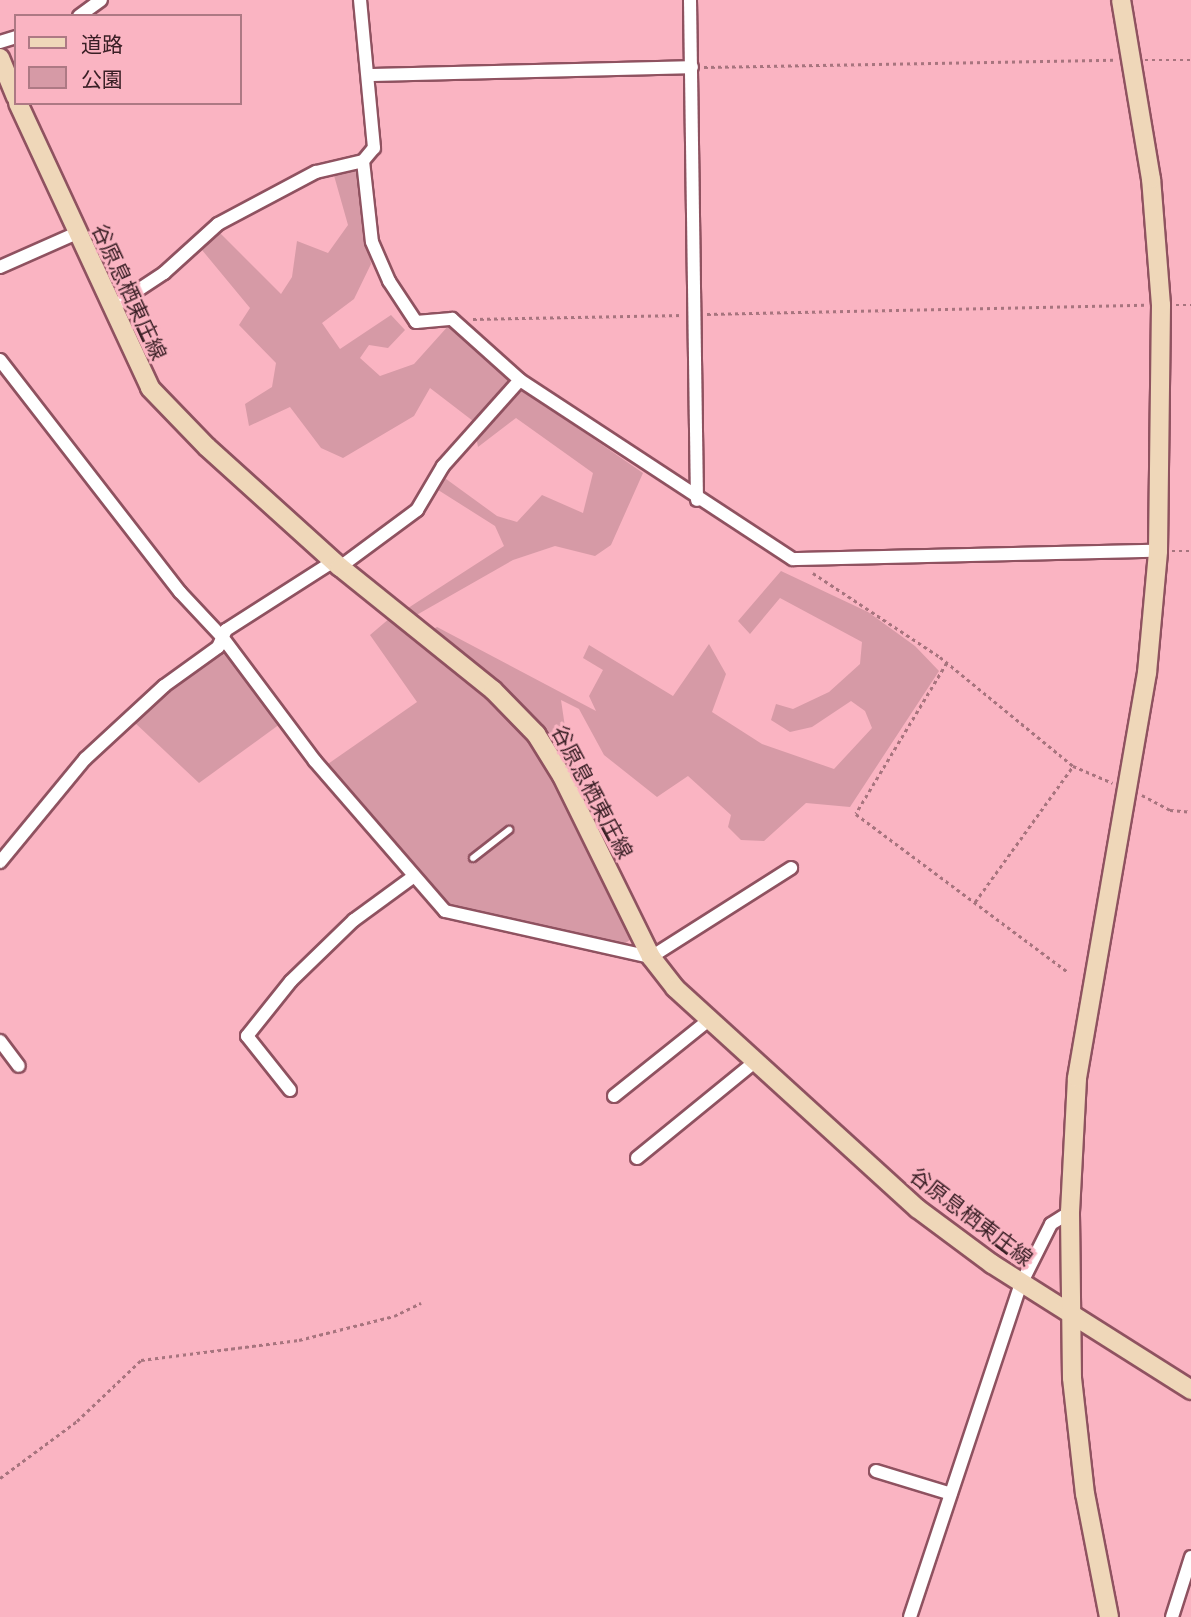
<!DOCTYPE html>
<meta charset="utf-8">
<style>
body{margin:0}
#map{position:relative;width:1191px;height:1617px;overflow:hidden;background:#fab4c2;font-family:"Roboto Condensed","Noto Sans JP",sans-serif}
div>[style]{position:absolute}
.green>*{inset:0;background:#d69aa6}
.path>*{height:2.5px;margin-top:-1.25px;transform-origin:0;background:repeating-linear-gradient(90deg,#a7747e 0 3.5px,transparent 0 7px)}
.roads{filter:drop-shadow(2px 0 #8f5260) drop-shadow(-2px 0 #8f5260) drop-shadow(0 2px #8f5260) drop-shadow(0 -2px #8f5260)}
.lane>*{height:6px;margin:-3px;padding:0 3px;transform-origin:3px;border-radius:3px;background:#fff}
.street>*{height:12px;margin:-6px;padding:0 6px;transform-origin:6px;border-radius:6px;background:#fff}
.secondary>*{height:18px;margin:-9px;padding:0 9px;transform-origin:9px;border-radius:9px;background:#efd7b9}
span{translate:-50% -50%;white-space:nowrap;text-align:center;line-height:1.15;-webkit-text-stroke:6px #fab4c2;paint-order:stroke}
.street-label{font-size:21px;color:#3a2026}
.legend{position:absolute;left:14px;top:14px;width:228px;height:91px;box-sizing:border-box;background:#fab4c2;border:2px solid #ad7984;margin:0;padding:9px 12px;list-style:none;font-size:21px;color:#3a2026}
.legend li{display:flex;align-items:center;gap:14px;height:35px}
.legend b{width:35px;border:2px solid #ad7984}
</style>
<div id="map">
<div class="green">
<div style="clip-path:polygon(356px 166px,371px 264px,354px 299px,322px 323px,340px 349px,391px 315px,405px 330px,388px 348px,369px 345px,360px 358px,380px 376px,414px 364px,449px 325px,514px 384px,643px 473px,611px 545px,595px 556px,555px 546px,513px 560px,413px 617px,405px 610px,504px 546px,495px 526px,435px 488px,442px 476px,497px 516px,517px 522px,542px 495px,583px 513px,593px 473px,516px 418px,478px 447px,473px 421px,430px 388px,414px 416px,343px 458px,321px 448px,290px 407px,249px 426px,245px 404px,272px 387px,276px 363px,239px 325px,250px 308px,202px 250px,217px 230px,281px 294px,292px 277px,297px 241px,328px 253px,348px 225px,333px 172px)"></div>
<div style="clip-path:polygon(781px 571px,868px 612px,915px 646px,939px 671px,850px 807px,806px 803px,764px 841px,741px 840px,728px 827px,731px 815px,688px 776px,657px 797px,604px 755px,579px 709px,561px 700px,568px 747px,608px 838px,596px 829px,564px 768px,430px 631px,437px 627px,596px 711px,589px 696px,603px 670px,583px 658px,589px 645px,673px 696px,709px 644px,726px 674px,712px 712px,762px 744px,834px 769px,872px 728px,865px 711px,851px 701px,812px 727px,790px 732px,771px 720px,776px 704px,793px 709px,829px 692px,860px 664px,862px 642px,780px 598px,750px 634px,738px 621px)"></div>
<div style="clip-path:polygon(390px 618px,485px 692px,533px 740px,634px 937px,620px 947px,453px 908px,325px 766px,417px 702px,370px 635px)"></div>
<div style="clip-path:polygon(222px 649px,280px 724px,199px 783px,133px 721px)"></div>
</div>
<div class="path">
<div style="left:1145px;top:60px;width:46px"></div>
<div style="left:704px;top:67px;width:410px;rotate:-1deg"></div>
<div style="left:1176px;top:305px;width:15px"></div>
<div style="left:707px;top:314px;width:438px;rotate:-1.2deg"></div>
<div style="left:473px;top:319px;width:210px;rotate:-1.1deg"></div>
<div style="left:1172px;top:551px;width:19px"></div>
<div style="left:813px;top:573px;width:152px;rotate:33.5deg"></div>
<div style="left:940px;top:657px;width:172px;rotate:39.3deg"></div>
<div style="left:1073px;top:766px;width:43px;rotate:23deg"></div>
<div style="left:947px;top:663px;width:176px;rotate:121.1deg"></div>
<div style="left:856px;top:814px;width:264px;rotate:36.7deg"></div>
<div style="left:1142px;top:795px;width:32px;rotate:28deg"></div>
<div style="left:1170px;top:810px;width:21px;rotate:5deg"></div>
<div style="left:975px;top:902px;width:168px;rotate:-54.2deg"></div>
<div style="left:0;top:1478px;width:96px;rotate:-36.5deg"></div>
<div style="left:77px;top:1421px;width:88px;rotate:-43.6deg"></div>
<div style="left:141px;top:1360px;width:159px;rotate:-7.2deg"></div>
<div style="left:299px;top:1340px;width:98px;rotate:-14.2deg"></div>
<div style="left:394px;top:1316px;width:30px;rotate:-26deg"></div>
</div>
<div class="roads">
<div class="lane">
<div style="left:473px;top:858px;width:46px;rotate:-37.9deg"></div>
</div>
<div class="street">
<div style="left:690px;top:0;width:500px;rotate:89.2deg"></div>
<div style="left:79px;top:16px;width:27px;rotate:-36deg"></div>
<div style="left:0;top:42px;width:17px;rotate:-17deg"></div>
<div style="left:368px;top:75px;width:324px;rotate:-1.4deg"></div>
<div style="left:363px;top:161px;width:81px;rotate:83.7deg"></div>
<div style="left:372px;top:242px;width:43px;rotate:66.4deg"></div>
<div style="left:389px;top:281px;width:49px;rotate:56.6deg"></div>
<div style="left:416px;top:322px;width:36px;rotate:-5deg"></div>
<div style="left:452px;top:319px;width:91px;rotate:41.9deg"></div>
<div style="left:520px;top:380px;width:326px;rotate:33.3deg"></div>
<div style="left:793px;top:559px;width:365px;rotate:-1.3deg"></div>
<div style="left:0;top:267px;width:84px;rotate:-23.8deg"></div>
<div style="left:111px;top:308px;width:64px;rotate:-33.4deg"></div>
<div style="left:164px;top:273px;width:73px;rotate:-42.2deg"></div>
<div style="left:218px;top:224px;width:111px;rotate:-28deg"></div>
<div style="left:316px;top:172px;width:48px;rotate:-13.2deg"></div>
<div style="left:363px;top:161px;width:17px;rotate:-50deg"></div>
<div style="left:374px;top:148px;width:149px;rotate:-95.4deg"></div>
<div style="left:0;top:360px;width:294px;rotate:52.2deg"></div>
<div style="left:180px;top:592px;width:63px;rotate:46.9deg"></div>
<div style="left:223px;top:638px;width:154px;rotate:53.2deg"></div>
<div style="left:315px;top:761px;width:198px;rotate:49.1deg"></div>
<div style="left:445px;top:911px;width:211px;rotate:12.6deg"></div>
<div style="left:651px;top:957px;width:166px;rotate:-32.4deg"></div>
<div style="left:340px;top:567px;width:96px;rotate:-36.5deg"></div>
<div style="left:417px;top:510px;width:51px;rotate:-59.4deg"></div>
<div style="left:443px;top:466px;width:115px;rotate:-48.2deg"></div>
<div style="left:0;top:862px;width:134px;rotate:-50.5deg"></div>
<div style="left:85px;top:759px;width:108px;rotate:-42.7deg"></div>
<div style="left:164px;top:686px;width:67px;rotate:-35.8deg"></div>
<div style="left:218px;top:647px;width:19px;rotate:-65deg"></div>
<div style="left:226px;top:630px;width:128px;rotate:-32.6deg"></div>
<div style="left:0;top:1041px;width:31px;rotate:53deg"></div>
<div style="left:290px;top:1090px;width:69px;rotate:-128.5deg"></div>
<div style="left:247px;top:1036px;width:70px;rotate:-51.3deg"></div>
<div style="left:291px;top:981px;width:88px;rotate:-44.1deg"></div>
<div style="left:354px;top:920px;width:73px;rotate:-36.1deg"></div>
<div style="left:614px;top:1096px;width:123px;rotate:-38.7deg"></div>
<div style="left:637px;top:1158px;width:154px;rotate:-39.2deg"></div>
<div style="left:876px;top:1471px;width:78px;rotate:17deg"></div>
<div style="left:910px;top:1617px;width:351px;rotate:-71.6deg"></div>
<div style="left:1021px;top:1284px;width:67px;rotate:-63.4deg"></div>
<div style="left:1051px;top:1224px;width:22px;rotate:-32deg"></div>
<div style="left:1172px;top:1617px;width:63px;rotate:-72.4deg"></div>
</div>
<div class="secondary">
<div style="left:0;top:58px;width:42px;rotate:67.7deg"></div>
<div style="left:18px;top:103px;width:314px;rotate:65.1deg"></div>
<div style="left:150px;top:388px;width:82px;rotate:46deg"></div>
<div style="left:207px;top:447px;width:179px;rotate:42.1deg"></div>
<div style="left:340px;top:567px;width:196px;rotate:38.8deg"></div>
<div style="left:493px;top:690px;width:62px;rotate:45.7deg"></div>
<div style="left:536px;top:734px;width:49px;rotate:58.2deg"></div>
<div style="left:562px;top:776px;width:202px;rotate:63.8deg"></div>
<div style="left:651px;top:957px;width:39px;rotate:52deg"></div>
<div style="left:675px;top:988px;width:328px;rotate:42.3deg"></div>
<div style="left:918px;top:1209px;width:92px;rotate:36.6deg"></div>
<div style="left:992px;top:1264px;width:236px;rotate:32.3deg"></div>
<div style="left:1109px;top:1617px;width:125px;rotate:-101deg"></div>
<div style="left:1085px;top:1494px;width:117px;rotate:-96.4deg"></div>
<div style="left:1072px;top:1378px;width:166px;rotate:-90.7deg"></div>
<div style="left:1070px;top:1212px;width:134px;rotate:-87deg"></div>
<div style="left:1077px;top:1078px;width:411px;rotate:-80.2deg"></div>
<div style="left:1147px;top:673px;width:122px;rotate:-84.8deg"></div>
<div style="left:1158px;top:551px;width:246px;rotate:-89.3deg"></div>
<div style="left:1161px;top:305px;width:126px;rotate:-94.5deg"></div>
<div style="left:1151px;top:179px;width:181px;rotate:-99.5deg"></div>
</div>
</div>
<div class="street-label">
<span style="left:129px;top:292px;rotate:65deg">谷原息栖東庄線</span>
<span style="left:592px;top:792px;rotate:62deg">谷原息栖東庄線</span>
<span style="left:971px;top:1217px;rotate:37deg">谷原息栖東庄線</span>
</div>
<ul class="legend">
<li><b style="height:9px;background:#efd7b9"></b>道路</li>
<li><b style="height:19px;background:#d69aa6"></b>公園</li>
</ul>
</div>
